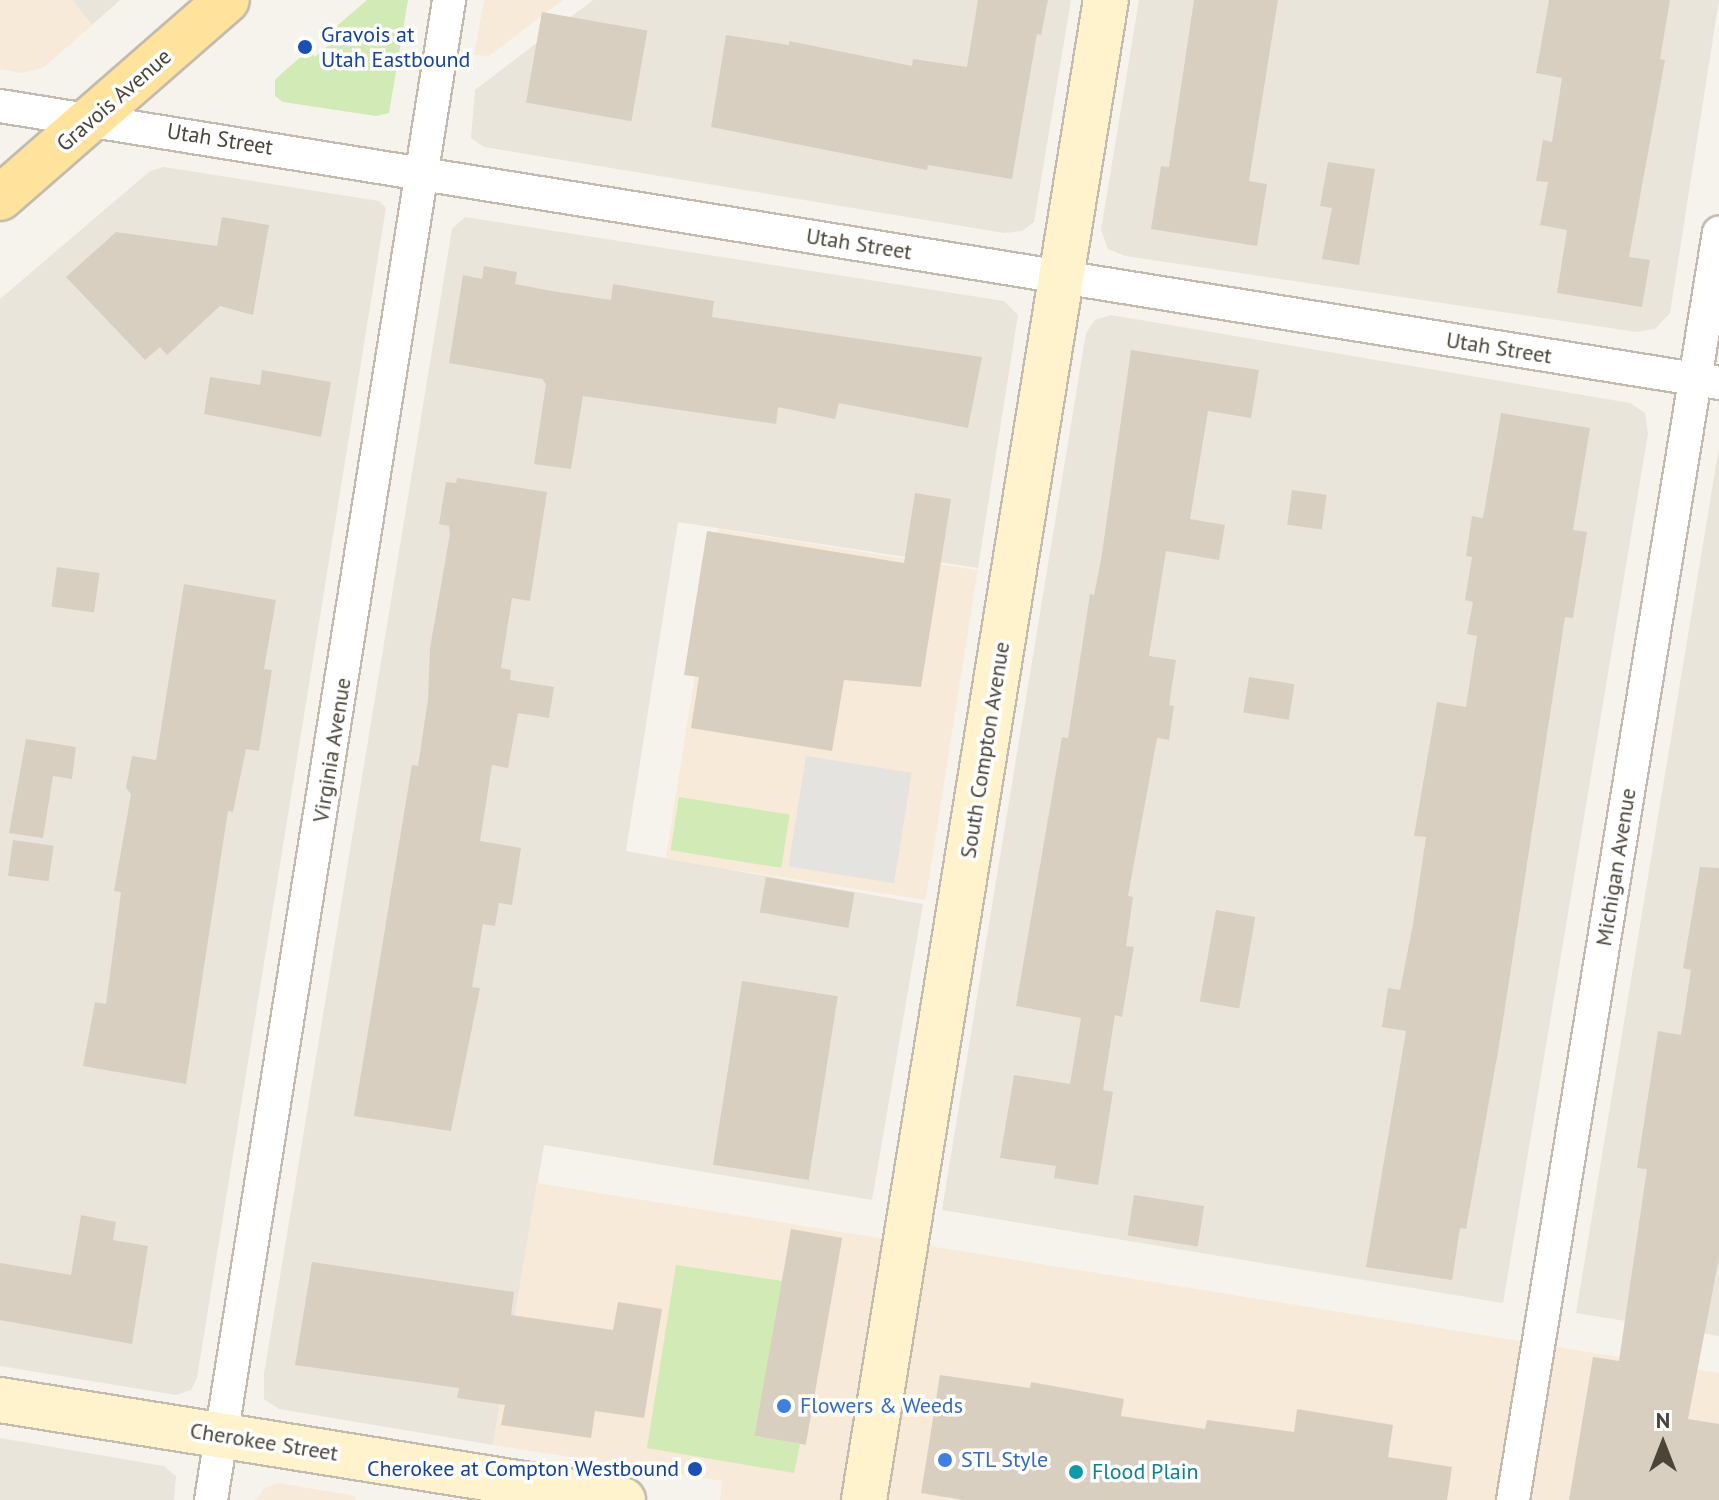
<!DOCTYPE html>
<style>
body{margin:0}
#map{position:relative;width:1719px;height:1500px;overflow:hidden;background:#f6f3ec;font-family:"PT Sans",sans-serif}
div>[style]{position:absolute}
.residential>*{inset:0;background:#eae5da}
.commercial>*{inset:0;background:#f7ead8;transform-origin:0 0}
.green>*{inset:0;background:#d2eab5;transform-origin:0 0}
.parking>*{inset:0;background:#e5e3e0;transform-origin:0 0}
.building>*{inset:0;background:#d8cfc1;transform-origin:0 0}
.roads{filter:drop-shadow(2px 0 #c2bbae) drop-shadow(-2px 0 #c2bbae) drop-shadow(0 2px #c2bbae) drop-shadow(0 -2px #c2bbae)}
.street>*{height:32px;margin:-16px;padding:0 16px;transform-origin:16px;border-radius:16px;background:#fff}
.secondary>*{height:44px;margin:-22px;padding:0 22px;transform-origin:22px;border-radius:22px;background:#fff3cd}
.primary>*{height:44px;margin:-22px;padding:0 22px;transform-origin:22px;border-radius:22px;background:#ffe39c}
.dots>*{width:22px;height:22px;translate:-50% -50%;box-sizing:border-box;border:4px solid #fff;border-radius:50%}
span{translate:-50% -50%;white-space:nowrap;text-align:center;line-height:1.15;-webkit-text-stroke:7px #fff;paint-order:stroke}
.transit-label{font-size:22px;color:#164399}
.left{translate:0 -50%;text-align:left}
.right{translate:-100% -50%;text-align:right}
.street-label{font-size:22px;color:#4b4439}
.shop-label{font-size:22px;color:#366cbe}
.culture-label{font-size:22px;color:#0d838f}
.north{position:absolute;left:1623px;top:1404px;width:80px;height:80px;-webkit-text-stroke:6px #fff;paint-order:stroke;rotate:0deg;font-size:22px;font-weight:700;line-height:32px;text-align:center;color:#4b4439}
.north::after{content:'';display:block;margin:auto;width:28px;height:36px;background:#4b4439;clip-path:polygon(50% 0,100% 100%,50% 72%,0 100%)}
</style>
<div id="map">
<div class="residential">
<div style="clip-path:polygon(72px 0,120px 0,92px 25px)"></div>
<div style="clip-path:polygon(593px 0,1071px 0,1034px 222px,1022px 231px,1004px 233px,484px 147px,471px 138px,475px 90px)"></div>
<div style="clip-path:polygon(1139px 0,1719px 0,1670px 313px,1655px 329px,1637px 332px,1125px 256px,1108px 249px,1101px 230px)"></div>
<div style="clip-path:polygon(164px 167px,379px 201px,386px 208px,197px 1378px,191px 1390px,176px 1395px,0 1366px,0 299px,150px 171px)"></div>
<div style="clip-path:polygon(465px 217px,1004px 301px,1018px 315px,978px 568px,678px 522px,626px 851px,923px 904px,872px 1200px,544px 1145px,493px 1445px,279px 1409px,264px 1399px,264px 1374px,452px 229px)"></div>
<div style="clip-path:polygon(1111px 315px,1630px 403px,1645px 413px,1648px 433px,1503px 1303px,942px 1210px,1086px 333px,1095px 320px)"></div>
<div style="clip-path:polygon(1719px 447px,1719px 1336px,1576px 1313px)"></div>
<div style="clip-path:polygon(0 1438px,164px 1466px,176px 1476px,174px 1500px,0 1500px)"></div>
</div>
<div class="commercial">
<div style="clip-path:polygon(0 0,72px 0,92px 25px,43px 68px,22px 73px,0 69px)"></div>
<div style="clip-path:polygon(484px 0,563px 0,489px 56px,474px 55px)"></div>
<div style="left:718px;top:529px;width:263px;height:334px;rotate:9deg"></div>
<div style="clip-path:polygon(537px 1183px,1719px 1373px,1719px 1500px,720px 1500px,722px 1481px,493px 1445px)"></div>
<div style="clip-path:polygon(279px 1483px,356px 1496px,355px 1500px,255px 1500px,266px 1487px)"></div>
</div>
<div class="green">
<div style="clip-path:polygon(367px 0,408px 0,389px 113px,376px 116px,283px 102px,275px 96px,275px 80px,282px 73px,309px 50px,315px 57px,337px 38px,331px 31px)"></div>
<div style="left:679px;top:797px;width:112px;height:54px;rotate:9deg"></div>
<div style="clip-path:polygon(676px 1265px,782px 1281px,756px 1436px,800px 1444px,794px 1473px,647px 1448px)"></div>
</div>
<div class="parking">
<div style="left:806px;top:756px;width:107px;height:112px;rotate:9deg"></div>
</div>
<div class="building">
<div style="clip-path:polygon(978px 0,1048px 0,1041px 35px,1037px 34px,1012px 179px,928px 165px,927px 170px,711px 127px,726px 35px,789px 45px,789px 41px,912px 66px,913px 59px,967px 67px)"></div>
<div style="clip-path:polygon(1194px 0,1278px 0,1249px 181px,1267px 184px,1257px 246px,1151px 229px,1161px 166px,1169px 167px)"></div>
<div style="clip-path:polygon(1549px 0,1670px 0,1660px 59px,1665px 60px,1629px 257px,1650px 260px,1642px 307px,1557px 293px,1567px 230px,1540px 225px,1548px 182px,1536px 181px,1543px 140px,1552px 142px,1562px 78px,1536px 73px)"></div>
<div style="left:542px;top:12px;width:107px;height:92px;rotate:10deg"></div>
<div style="clip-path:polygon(1328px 162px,1375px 169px,1359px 265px,1322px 259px,1332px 208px,1320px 206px)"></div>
<div style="clip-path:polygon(222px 217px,269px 225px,253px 315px,220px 306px,167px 355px,160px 347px,145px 360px,66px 277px,116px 232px,217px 246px)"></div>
<div style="clip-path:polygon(484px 266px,517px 272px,515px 284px,552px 291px,611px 300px,613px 284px,714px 301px,712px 317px,982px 357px,968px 428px,839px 403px,835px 419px,778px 407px,776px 424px,583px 396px,571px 469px,534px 464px,546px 384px,542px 379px,449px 363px,463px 275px,482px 279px)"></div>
<div style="clip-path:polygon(1131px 350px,1259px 370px,1251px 418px,1208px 411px,1190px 519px,1225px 525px,1219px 560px,1166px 551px,1149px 656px,1176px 660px,1169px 705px,1174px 706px,1169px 740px,1157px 738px,1128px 896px,1133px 897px,1126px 946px,1134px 947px,1122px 1017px,1115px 1015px,1103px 1090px,1113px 1092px,1098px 1185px,1054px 1178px,1056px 1166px,1000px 1158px,1014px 1075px,1070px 1084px,1081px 1018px,1016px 1006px,1062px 737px,1068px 738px,1090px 594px,1094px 595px,1101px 560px)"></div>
<div style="clip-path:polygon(262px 370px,331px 382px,321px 437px,204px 414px,210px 377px,260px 385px)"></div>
<div style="clip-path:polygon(1501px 413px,1590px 428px,1573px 530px,1587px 532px,1573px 618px,1565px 617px,1499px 1046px,1466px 1229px,1460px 1228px,1452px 1280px,1366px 1267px,1406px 1031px,1382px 1027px,1388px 988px,1400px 990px,1413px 924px,1426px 837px,1414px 836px,1437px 702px,1466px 707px,1477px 636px,1467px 634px,1473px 602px,1465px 600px,1472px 557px,1466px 556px,1472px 516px,1483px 518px)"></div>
<div style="clip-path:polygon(457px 478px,547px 492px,530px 601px,512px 598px,501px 668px,511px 670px,510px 680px,554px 687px,549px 718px,518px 713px,508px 768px,492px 765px,480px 841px,521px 848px,512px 905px,499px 903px,495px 926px,483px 924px,472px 987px,480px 988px,451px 1131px,354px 1116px,412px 765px,418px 766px,428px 699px,430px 648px,450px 534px,449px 526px,439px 524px,446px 482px,456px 483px)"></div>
<div style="left:1292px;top:490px;width:35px;height:35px;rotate:8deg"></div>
<div style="clip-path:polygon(915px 493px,951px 499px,921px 687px,844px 680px,832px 751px,691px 728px,699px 677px,684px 675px,707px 531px,904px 563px)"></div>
<div style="left:57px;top:567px;width:43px;height:40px;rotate:8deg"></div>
<div style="clip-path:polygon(184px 584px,276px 600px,264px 669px,272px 670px,259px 751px,246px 749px,233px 812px,228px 811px,186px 1084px,83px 1066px,95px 1002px,106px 1004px,121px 892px,114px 891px,131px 794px,126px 788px,132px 756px,156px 760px)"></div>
<div style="left:1249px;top:677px;width:46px;height:36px;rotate:9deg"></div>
<div style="clip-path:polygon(26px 739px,76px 747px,72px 779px,53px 776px,43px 838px,9px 833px)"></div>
<div style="left:13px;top:840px;width:41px;height:36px;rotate:8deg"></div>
<div style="clip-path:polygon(1700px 867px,1719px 868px,1719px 1258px,1688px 1419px,1719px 1424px,1719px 1500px,1569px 1500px,1593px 1357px,1619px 1361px,1647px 1169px,1637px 1168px,1658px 1031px,1681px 1035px,1691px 970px,1683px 968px)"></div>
<div style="left:766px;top:877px;width:90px;height:36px;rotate:10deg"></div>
<div style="left:1216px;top:910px;width:40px;height:93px;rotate:10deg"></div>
<div style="left:742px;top:981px;width:97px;height:186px;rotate:9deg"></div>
<div style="left:1134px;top:1195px;width:71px;height:41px;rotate:9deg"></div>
<div style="clip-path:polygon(81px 1215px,116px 1222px,113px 1240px,148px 1246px,132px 1344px,0 1320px,0 1263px,71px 1275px)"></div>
<div style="left:791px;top:1229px;width:52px;height:210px;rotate:10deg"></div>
<div style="clip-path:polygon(312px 1262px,514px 1292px,511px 1315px,613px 1330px,618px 1302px,662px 1309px,644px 1418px,595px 1411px,591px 1438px,501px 1425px,505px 1405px,457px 1398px,459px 1388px,295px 1365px)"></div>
<div style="clip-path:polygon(940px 1375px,1030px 1388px,1031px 1382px,1124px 1399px,1121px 1416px,1205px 1429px,1207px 1420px,1294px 1432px,1297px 1409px,1393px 1425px,1388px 1457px,1452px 1467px,1447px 1500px,963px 1500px,921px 1493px)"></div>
</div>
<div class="roads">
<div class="street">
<div style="left:0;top:106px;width:1741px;rotate:9.15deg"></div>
<div style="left:211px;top:1500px;width:1519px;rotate:-80.98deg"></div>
<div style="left:1513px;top:1500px;width:1284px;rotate:-80.77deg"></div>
</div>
<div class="secondary">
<div style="left:0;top:1400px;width:631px;rotate:9.12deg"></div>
<div style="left:864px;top:1500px;width:1519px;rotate:-80.84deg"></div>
</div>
<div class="primary">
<div style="left:0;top:198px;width:301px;rotate:-41.1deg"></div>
</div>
</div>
<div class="dots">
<div style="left:305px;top:47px;background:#1a4fb4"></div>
<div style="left:784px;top:1406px;background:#3f7fe0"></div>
<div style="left:945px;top:1460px;background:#3f7fe0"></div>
<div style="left:695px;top:1469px;background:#1a4fb4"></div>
<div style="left:1076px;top:1472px;background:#0f9aa8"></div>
</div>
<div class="transit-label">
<span class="left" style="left:321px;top:47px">Gravois at<br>Utah Eastbound</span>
<span class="right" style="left:679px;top:1469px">Cherokee at Compton Westbound</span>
</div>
<div class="street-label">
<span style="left:114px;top:100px;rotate:-41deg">Gravois Avenue</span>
<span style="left:220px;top:139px;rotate:9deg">Utah Street</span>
<span style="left:859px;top:244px;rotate:9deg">Utah Street</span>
<span style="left:1499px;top:348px;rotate:9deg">Utah Street</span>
<span style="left:332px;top:750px;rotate:-81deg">Virginia Avenue</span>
<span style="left:985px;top:750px;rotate:-81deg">South Compton Avenue</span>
<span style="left:1616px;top:867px;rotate:-81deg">Michigan Avenue</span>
<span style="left:264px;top:1442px;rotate:9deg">Cherokee Street</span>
</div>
<div class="shop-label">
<span class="left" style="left:800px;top:1406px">Flowers &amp; Weeds</span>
<span class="left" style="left:961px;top:1460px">STL Style</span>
</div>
<div class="culture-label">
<span class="left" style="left:1092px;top:1472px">Flood Plain</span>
</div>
<div class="north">N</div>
</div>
